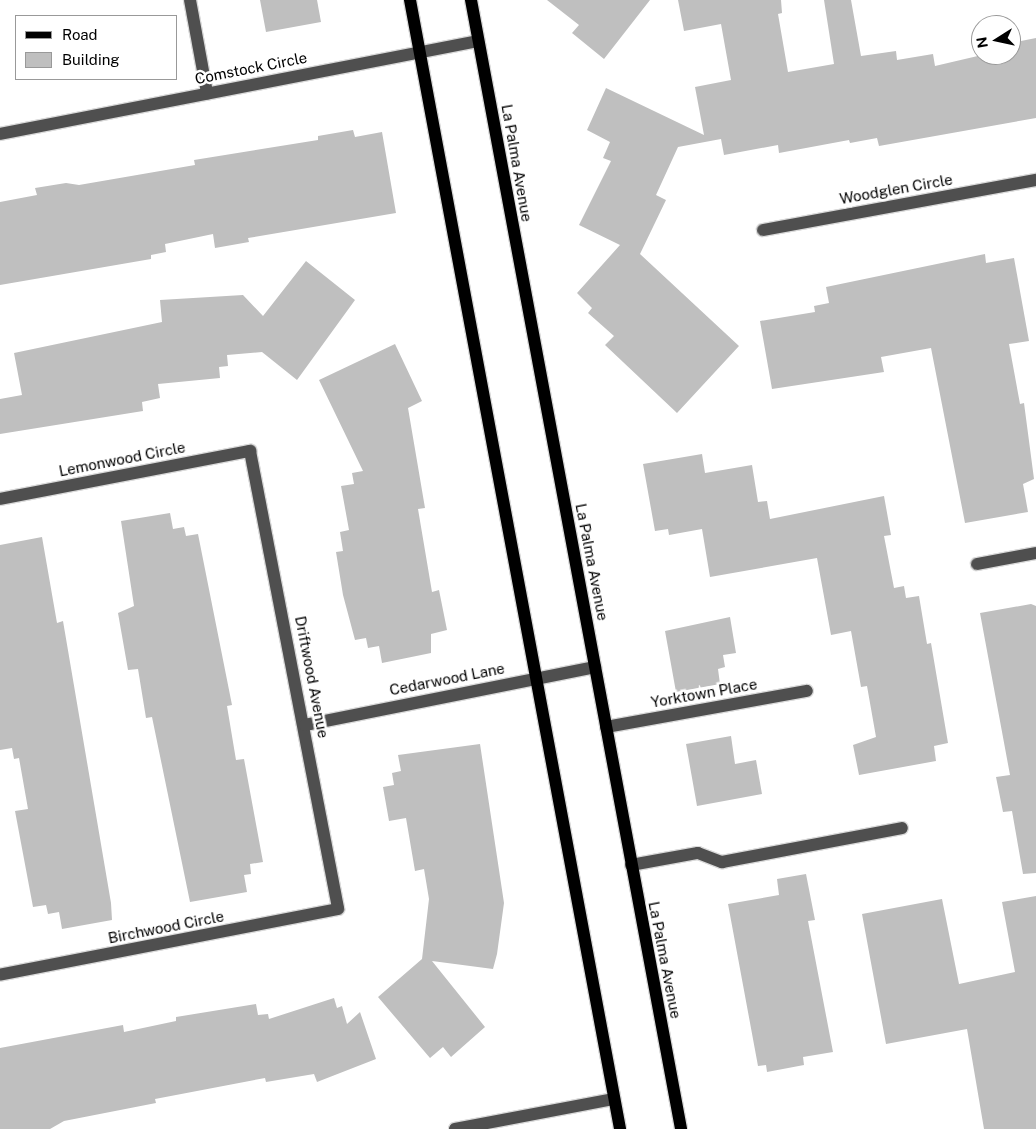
<!DOCTYPE html>
<style>
body{margin:0}
#map{position:relative;width:1036px;height:1129px;overflow:hidden;background:#fff;font-family:"Public Sans",sans-serif}
div>[style]{position:absolute}
.building>*{inset:0;background:#bfbfbf}
.roads{filter:drop-shadow(1px 0 #dbdbdb) drop-shadow(-1px 0 #dbdbdb) drop-shadow(0 1px #dbdbdb) drop-shadow(0 -1px #dbdbdb)}
.minor>*{height:12px;margin:-6px;padding:0 6px;transform-origin:6px;border-radius:6px;background:#4f4f4f}
.major>*{height:12px;margin:-6px;padding:0 6px;transform-origin:6px;border-radius:6px;background:#000}
span{translate:-50% -50%;white-space:nowrap;text-align:center;line-height:1.15;-webkit-text-stroke:5px #fff;paint-order:stroke}
.street-label{font-size:15px;color:#000}
.legend{position:absolute;left:15px;top:15px;width:162px;height:65px;box-sizing:border-box;background:#fff;border:1px solid #999;margin:0;padding:6px 9px;list-style:none;font-size:15px;color:#000}
.legend li{display:flex;align-items:center;gap:10px;height:25px}
.legend b{width:25px;border:1px solid #999}
.north{position:absolute;left:971px;top:15px;width:50px;height:50px;box-sizing:border-box;background:#fff;border:1px solid #999;border-radius:50%;rotate:260deg;font-size:14px;font-weight:700;line-height:20px;text-align:center;color:#000}
.north::after{content:'';display:block;margin:auto;width:18px;height:22px;background:#000;clip-path:polygon(50% 0,100% 100%,50% 72%,0 100%)}
</style>
<div id="map">
<div class="building">
<div style="clip-path:polygon(260px 0,317px 0,321px 22px,266px 32px)"></div>
<div style="clip-path:polygon(547px 0,650px 0,604px 59px,572px 33px,579px 25px)"></div>
<div style="clip-path:polygon(678px 0,781px 0,782px 13px,778px 14px,788px 72px,834px 64px,824px 0,851px 0,861px 56px,896px 51px,897px 60px,933px 54px,935px 66px,982px 55px,1011px 55px,1011px 43px,1036px 38px,1036px 118px,879px 146px,877px 138px,850px 143px,849px 140px,779px 153px,778px 145px,724px 155px,721px 139px,678px 147px,656px 195px,666px 200px,640px 254px,739px 346px,677px 413px,605px 345px,614px 336px,588px 313px,592px 308px,577px 293px,620px 245px,579px 225px,611px 161px,603px 158px,610px 142px,587px 130px,606px 88px,704px 135px,695px 87px,731px 80px,721px 24px,684px 31px)"></div>
<div style="clip-path:polygon(353px 130px,355px 137px,382px 132px,396px 213px,248px 238px,249px 242px,215px 248px,213px 234px,165px 244px,166px 252px,151px 255px,151px 259px,0 285px,0 202px,37px 195px,35px 188px,66px 183px,79px 185px,195px 165px,194px 160px,318px 140px,318px 136px)"></div>
<div style="clip-path:polygon(985px 254px,986px 263px,1014px 258px,1029px 341px,1009px 344px,1020px 404px,1024px 403px,1034px 479px,1023px 484px,1028px 512px,965px 523px,931px 348px,881px 357px,884px 372px,772px 389px,760px 321px,815px 312px,814px 306px,829px 303px,826px 287px)"></div>
<div style="clip-path:polygon(306px 261px,355px 300px,297px 380px,262px 352px,227px 355px,228px 366px,219px 367px,220px 378px,158px 384px,160px 398px,142px 402px,143px 411px,0 434px,0 399px,22px 395px,14px 353px,162px 322px,160px 300px,243px 295px,263px 316px)"></div>
<div style="clip-path:polygon(395px 344px,422px 401px,408px 408px,425px 508px,418px 509px,432px 592px,439px 590px,447px 630px,431px 634px,431px 653px,382px 663px,379px 646px,368px 648px,366px 638px,355px 640px,343px 595px,336px 552px,343px 551px,340px 532px,349px 530px,341px 486px,354px 484px,352px 473px,363px 471px,319px 380px)"></div>
<div style="clip-path:polygon(702px 454px,705px 473px,752px 465px,758px 502px,767px 501px,770px 519px,884px 496px,891px 535px,884px 536px,894px 588px,904px 586px,906px 598px,919px 596px,927px 644px,931px 643px,948px 743px,934px 746px,936px 761px,859px 775px,853px 745px,876px 737px,867px 686px,861px 687px,851px 631px,831px 635px,817px 558px,710px 577px,702px 529px,669px 535px,668px 529px,655px 531px,643px 464px)"></div>
<div style="clip-path:polygon(170px 513px,173px 529px,184px 527px,186px 536px,198px 534px,232px 705px,227px 706px,236px 760px,244px 759px,263px 862px,250px 864px,251px 874px,244px 875px,247px 892px,190px 902px,152px 717px,146px 718px,138px 669px,128px 670px,118px 613px,134px 606px,121px 521px)"></div>
<div style="clip-path:polygon(42px 537px,57px 623px,63px 621px,111px 903px,112px 920px,62px 929px,59px 912px,48px 914px,46px 905px,33px 907px,15px 811px,28px 809px,19px 758px,14px 759px,12px 748px,0 750px,0 545px)"></div>
<div style="clip-path:polygon(1031px 604px,1036px 606px,1036px 873px,1023px 874px,1012px 811px,1003px 812px,996px 777px,1010px 775px,980px 613px)"></div>
<div style="clip-path:polygon(730px 617px,736px 653px,723px 655px,725px 667px,718px 669px,720px 684px,676px 692px,665px 631px)"></div>
<div style="clip-path:polygon(731px 736px,735px 764px,756px 760px,762px 794px,697px 806px,686px 744px)"></div>
<div style="clip-path:polygon(480px 744px,504px 903px,497px 954px,493px 969px,432px 961px,485px 1027px,451px 1057px,443px 1047px,430px 1058px,378px 997px,422px 959px,429px 899px,424px 869px,415px 871px,406px 818px,389px 821px,383px 787px,394px 785px,392px 773px,401px 771px,398px 755px)"></div>
<div style="clip-path:polygon(806px 874px,815px 920px,808px 921px,833px 1052px,803px 1057px,804px 1065px,767px 1072px,766px 1065px,758px 1066px,728px 904px,779px 895px,777px 879px)"></div>
<div style="clip-path:polygon(1036px 896px,1036px 1129px,984px 1129px,967px 1029px,886px 1044px,862px 914px,942px 899px,959px 984px,1015px 972px,1002px 902px)"></div>
<div style="clip-path:polygon(334px 998px,337px 1008px,342px 1006px,347px 1024px,360px 1012px,376px 1059px,317px 1082px,314px 1074px,266px 1082px,265px 1078px,155px 1099px,156px 1103px,64px 1121px,50px 1129px,0 1129px,0 1048px,123px 1025px,124px 1032px,176px 1021px,176px 1017px,256px 1004px,258px 1015px,268px 1014px,269px 1019px)"></div>
</div>
<div class="roads">
<div class="minor">
<div style="left:190px;top:0;width:95px;rotate:79.6deg"></div>
<div style="left:0;top:134px;width:487px;rotate:-11deg"></div>
<div style="left:763px;top:230px;width:278px;rotate:-10.4deg"></div>
<div style="left:0;top:499px;width:255px;rotate:-10.9deg"></div>
<div style="left:250px;top:451px;width:466px;rotate:79.1deg"></div>
<div style="left:338px;top:909px;width:344px;rotate:169deg"></div>
<div style="left:977px;top:564px;width:60px;rotate:-10.6deg"></div>
<div style="left:305px;top:725px;width:296px;rotate:-11.3deg"></div>
<div style="left:606px;top:727px;width:204px;rotate:-10.2deg"></div>
<div style="left:631px;top:865px;width:68px;rotate:-10.2deg"></div>
<div style="left:698px;top:853px;width:26px;rotate:21deg"></div>
<div style="left:722px;top:862px;width:183px;rotate:-10.7deg"></div>
<div style="left:455px;top:1129px;width:162px;rotate:-10.7deg"></div>
</div>
<div class="major">
<div style="left:410px;top:0;width:1148px;rotate:79.46deg"></div>
<div style="left:471px;top:0;width:1148px;rotate:79.46deg"></div>
</div>
</div>
<div class="street-label">
<span style="left:251px;top:68px;rotate:-11deg">Comstock Circle</span>
<span style="left:517px;top:163px;rotate:80deg">La Palma Avenue</span>
<span style="left:896px;top:189px;rotate:-10deg">Woodglen Circle</span>
<span style="left:122px;top:459px;rotate:-11deg">Lemonwood Circle</span>
<span style="left:592px;top:562px;rotate:79deg">La Palma Avenue</span>
<span style="left:312px;top:677px;rotate:79deg">Driftwood Avenue</span>
<span style="left:447px;top:679px;rotate:-11deg">Cedarwood Lane</span>
<span style="left:704px;top:693px;rotate:-10deg">Yorktown Place</span>
<span style="left:166px;top:927px;rotate:-11deg">Birchwood Circle</span>
<span style="left:665px;top:960px;rotate:79deg">La Palma Avenue</span>
</div>
<ul class="legend">
<li><b style="height:6px;background:#000"></b>Road</li>
<li><b style="height:14px;background:#bfbfbf"></b>Building</li>
</ul>
<div class="north">N</div>
</div>
